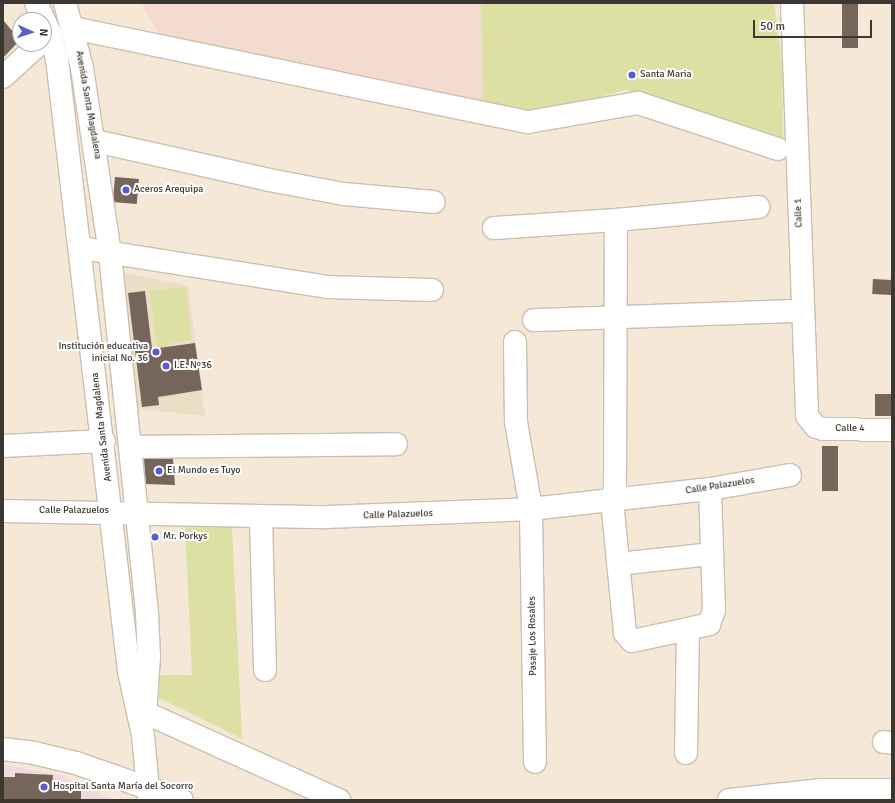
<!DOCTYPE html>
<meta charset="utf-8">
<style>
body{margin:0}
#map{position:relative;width:895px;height:803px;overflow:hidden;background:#f5e8d7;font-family:Signika,sans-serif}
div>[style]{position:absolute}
.built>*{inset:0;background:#ecddc5}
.industrial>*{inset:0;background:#f3dbd0}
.medical>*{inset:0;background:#f2d9e0}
.green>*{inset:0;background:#dce1a3}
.building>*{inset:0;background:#75655a;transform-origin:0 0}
.roads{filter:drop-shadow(1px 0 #cbbfaf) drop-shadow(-1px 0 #cbbfaf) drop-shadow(0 1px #cbbfaf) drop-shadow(0 -1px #cbbfaf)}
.minor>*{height:22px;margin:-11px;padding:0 11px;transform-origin:11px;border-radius:11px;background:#fff}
.major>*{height:22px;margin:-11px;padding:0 11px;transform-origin:11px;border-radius:11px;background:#fff}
.dots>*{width:11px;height:11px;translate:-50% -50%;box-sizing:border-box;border:2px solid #fff;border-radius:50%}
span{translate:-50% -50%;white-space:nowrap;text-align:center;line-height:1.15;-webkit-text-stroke:4px #fff;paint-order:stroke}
.poi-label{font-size:10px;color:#3c3731}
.left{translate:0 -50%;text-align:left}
.right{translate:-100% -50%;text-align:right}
.street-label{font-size:10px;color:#3c3731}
.frame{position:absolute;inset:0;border:4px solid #3c3731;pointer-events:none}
.north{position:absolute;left:12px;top:12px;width:40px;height:40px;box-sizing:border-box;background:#fff;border:1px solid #b1afad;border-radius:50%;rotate:93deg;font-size:11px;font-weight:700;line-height:16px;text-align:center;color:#3c3731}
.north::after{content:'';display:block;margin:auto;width:14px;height:18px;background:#565bd2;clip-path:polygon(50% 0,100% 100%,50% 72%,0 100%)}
.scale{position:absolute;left:753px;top:20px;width:119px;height:18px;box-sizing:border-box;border:2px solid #3c3731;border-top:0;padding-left:5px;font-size:12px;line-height:14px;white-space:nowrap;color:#3c3731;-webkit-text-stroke:3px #fff;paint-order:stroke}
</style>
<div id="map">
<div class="built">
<div style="clip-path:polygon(122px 272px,188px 286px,205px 416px,138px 409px,130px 343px,132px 331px,129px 330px)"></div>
</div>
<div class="industrial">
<div style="clip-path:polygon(141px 3px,481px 3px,483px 105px,162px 40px)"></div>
</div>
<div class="medical">
<div style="clip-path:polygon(3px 765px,59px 775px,113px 800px,3px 800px)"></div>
</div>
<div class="green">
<div style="clip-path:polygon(481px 3px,774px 3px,782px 61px,783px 142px,626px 90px,530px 115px,483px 105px)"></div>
<div style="clip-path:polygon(185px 287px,192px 340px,170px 343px,176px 397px,163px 398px,150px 291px)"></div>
<div style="clip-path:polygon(185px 525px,232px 526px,242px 739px,159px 698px,159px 675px,192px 675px)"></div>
</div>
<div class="building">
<div style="left:842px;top:3px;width:16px;height:45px"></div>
<div style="clip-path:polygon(3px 20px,20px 40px,3px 58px)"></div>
<div style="left:115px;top:177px;width:24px;height:25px;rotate:5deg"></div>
<div style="left:873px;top:279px;width:19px;height:15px;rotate:3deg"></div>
<div style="clip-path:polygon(145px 291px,152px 349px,195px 343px,202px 390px,158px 397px,159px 405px,142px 407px,128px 293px)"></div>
<div style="left:875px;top:394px;width:17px;height:22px"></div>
<div style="left:822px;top:446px;width:16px;height:45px"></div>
<div style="clip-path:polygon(144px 459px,173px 459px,175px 485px,146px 484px)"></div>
<div style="clip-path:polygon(15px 773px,53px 775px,52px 788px,81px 790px,81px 800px,3px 800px,3px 777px,15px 777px)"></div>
</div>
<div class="roads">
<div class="minor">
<div style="left:792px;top:3px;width:413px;rotate:87.9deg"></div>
<div style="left:807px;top:416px;width:14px;rotate:51deg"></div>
<div style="left:816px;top:427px;width:7px;rotate:16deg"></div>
<div style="left:823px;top:429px;width:69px;rotate:0.8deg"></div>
<div style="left:73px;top:28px;width:465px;rotate:11.7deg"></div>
<div style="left:528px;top:122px;width:112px;rotate:-9.8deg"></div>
<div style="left:638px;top:103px;width:147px;rotate:18.2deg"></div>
<div style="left:3px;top:77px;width:49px;rotate:-42.5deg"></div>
<div style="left:95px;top:141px;width:178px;rotate:12.6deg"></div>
<div style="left:269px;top:180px;width:76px;rotate:10.6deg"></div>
<div style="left:344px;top:194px;width:90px;rotate:5.1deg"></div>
<div style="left:494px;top:228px;width:122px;rotate:-3.8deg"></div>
<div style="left:81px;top:248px;width:249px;rotate:9deg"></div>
<div style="left:327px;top:287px;width:105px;rotate:1.6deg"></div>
<div style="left:534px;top:320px;width:256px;rotate:-2deg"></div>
<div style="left:515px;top:342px;width:80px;rotate:89.3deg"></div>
<div style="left:516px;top:422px;width:88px;rotate:80.2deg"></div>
<div style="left:531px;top:509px;width:253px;rotate:89.1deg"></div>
<div style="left:3px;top:446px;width:101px;rotate:-2.8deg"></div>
<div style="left:130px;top:447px;width:266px;rotate:-0.6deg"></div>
<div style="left:3px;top:511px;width:323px;rotate:1.1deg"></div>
<div style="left:326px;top:517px;width:205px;rotate:-2.2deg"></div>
<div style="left:531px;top:509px;width:180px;rotate:-6.4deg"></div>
<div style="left:710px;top:489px;width:81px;rotate:-9.9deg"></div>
<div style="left:261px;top:517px;width:153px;rotate:88.5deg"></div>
<div style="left:618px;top:564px;width:95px;rotate:-6.1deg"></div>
<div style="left:688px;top:629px;width:57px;rotate:167.9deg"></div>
<div style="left:632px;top:641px;width:11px;rotate:-131deg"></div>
<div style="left:625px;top:633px;width:133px;rotate:-95.6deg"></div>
<div style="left:612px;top:501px;width:14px;rotate:-78deg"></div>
<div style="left:615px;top:487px;width:267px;rotate:-89.8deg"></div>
<div style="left:616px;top:220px;width:143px;rotate:-5.2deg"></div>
<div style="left:146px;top:713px;width:212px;rotate:24.3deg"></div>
<div style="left:884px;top:742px;width:8px;rotate:7deg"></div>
<div style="left:3px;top:749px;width:31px;rotate:7deg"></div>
<div style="left:34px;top:753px;width:43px;rotate:13.4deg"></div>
<div style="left:76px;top:763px;width:112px;rotate:19.2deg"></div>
<div style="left:686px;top:753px;width:124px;rotate:-89.1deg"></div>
<div style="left:688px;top:629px;width:22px;rotate:-13deg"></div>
<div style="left:709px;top:624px;width:15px;rotate:-70deg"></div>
<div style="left:714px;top:610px;width:121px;rotate:-91.9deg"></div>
</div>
<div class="major">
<div style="left:36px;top:3px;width:33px;rotate:65deg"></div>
<div style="left:50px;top:33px;width:27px;rotate:75deg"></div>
<div style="left:57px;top:59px;width:617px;rotate:83.3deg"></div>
<div style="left:129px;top:672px;width:65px;rotate:77.5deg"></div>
<div style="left:143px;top:735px;width:65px;rotate:84.7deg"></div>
<div style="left:65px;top:3px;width:67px;rotate:75.3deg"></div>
<div style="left:82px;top:68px;width:188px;rotate:81.4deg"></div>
<div style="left:110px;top:254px;width:362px;rotate:84.1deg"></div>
<div style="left:147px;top:614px;width:43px;rotate:87.3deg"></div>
<div style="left:149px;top:657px;width:58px;rotate:93.9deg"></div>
<div style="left:729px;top:800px;width:93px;rotate:-6.2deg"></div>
<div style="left:821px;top:790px;width:71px"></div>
</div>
</div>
<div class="dots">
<div style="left:632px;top:75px;background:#565bd2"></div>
<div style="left:126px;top:190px;background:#565bd2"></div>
<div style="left:156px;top:352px;background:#565bd2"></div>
<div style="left:166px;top:366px;background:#565bd2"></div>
<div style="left:159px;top:471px;background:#565bd2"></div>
<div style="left:155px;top:537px;background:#565bd2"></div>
<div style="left:44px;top:787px;background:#565bd2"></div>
</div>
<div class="poi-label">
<span class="left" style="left:640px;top:75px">Santa Maria</span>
<span class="left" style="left:134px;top:190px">Aceros Arequipa</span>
<span class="right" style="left:148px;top:352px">Institución educativa<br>inicial No. 36</span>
<span class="left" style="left:174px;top:366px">I.E. Nº36</span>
<span class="left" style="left:167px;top:471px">El Mundo es Tuyo</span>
<span class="left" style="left:163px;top:537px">Mr. Porkys</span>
<span class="left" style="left:53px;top:787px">Hospital Santa María del Socorro</span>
</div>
<div class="street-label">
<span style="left:88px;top:105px;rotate:80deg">Avenida Santa Magdalena</span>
<span style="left:799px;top:213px;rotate:-92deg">Calle 1</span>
<span style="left:102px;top:427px;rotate:-97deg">Avenida Santa Magdalena</span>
<span style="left:850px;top:429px">Calle 4</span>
<span style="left:720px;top:486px;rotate:-9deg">Calle Palazuelos</span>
<span style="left:74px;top:511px">Calle Palazuelos</span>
<span style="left:398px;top:515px;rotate:-2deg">Calle Palazuelos</span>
<span style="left:533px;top:636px;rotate:-91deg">Pasaje Los Rosales</span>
</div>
<div class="frame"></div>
<div class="north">N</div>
<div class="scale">50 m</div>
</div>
